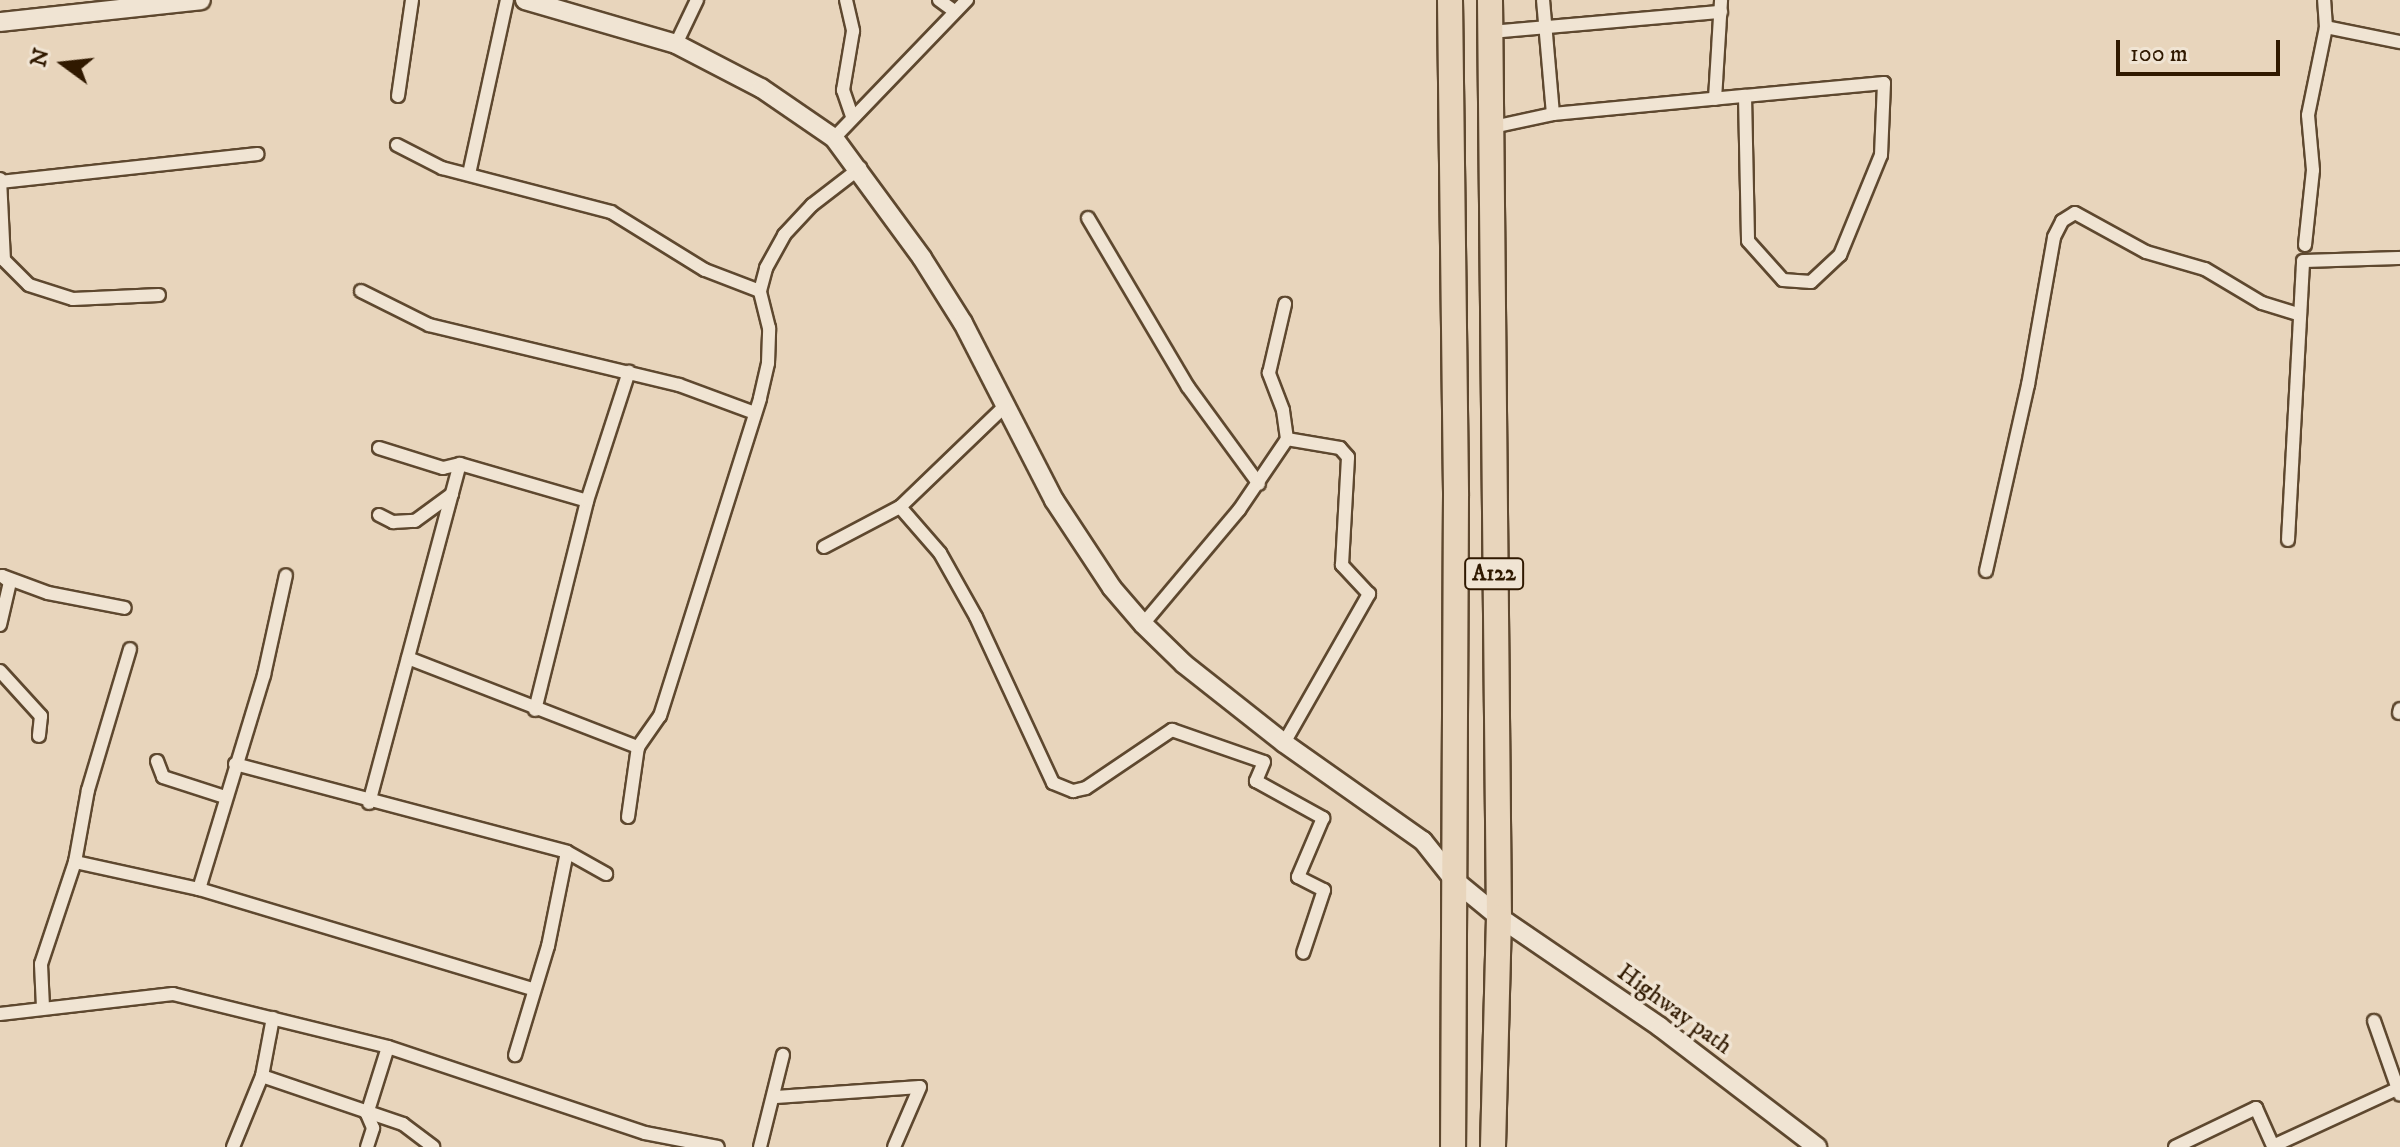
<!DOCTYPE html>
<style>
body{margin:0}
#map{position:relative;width:2400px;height:1147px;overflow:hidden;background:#e8d5bc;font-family:"IM FELL DW Pica",serif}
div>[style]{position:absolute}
.roads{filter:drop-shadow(2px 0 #5e482f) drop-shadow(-2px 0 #5e482f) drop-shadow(0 2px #5e482f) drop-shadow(0 -2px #5e482f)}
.street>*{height:12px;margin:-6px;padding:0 6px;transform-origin:6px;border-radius:6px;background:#f0e4d3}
.secondary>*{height:18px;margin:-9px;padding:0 9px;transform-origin:9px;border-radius:9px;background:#f0e4d3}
.highway>*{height:24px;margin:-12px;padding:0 12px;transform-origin:12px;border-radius:12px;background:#e8d5bc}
span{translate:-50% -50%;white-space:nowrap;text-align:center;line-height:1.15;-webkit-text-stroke:7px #f0e4d3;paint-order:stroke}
.shield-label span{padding:2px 6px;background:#f0e4d3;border:2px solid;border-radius:6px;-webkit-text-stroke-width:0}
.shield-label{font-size:22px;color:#301900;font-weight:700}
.street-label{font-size:24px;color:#301900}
.north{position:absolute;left:24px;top:24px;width:80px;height:80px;-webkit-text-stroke:6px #f0e4d3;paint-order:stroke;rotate:285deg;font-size:22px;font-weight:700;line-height:32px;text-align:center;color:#301900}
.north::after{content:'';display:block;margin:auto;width:28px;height:36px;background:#301900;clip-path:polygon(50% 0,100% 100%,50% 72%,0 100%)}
.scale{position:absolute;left:2116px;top:40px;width:164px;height:36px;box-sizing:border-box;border:4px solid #301900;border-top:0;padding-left:10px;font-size:24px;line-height:28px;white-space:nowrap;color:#301900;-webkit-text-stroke:6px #f0e4d3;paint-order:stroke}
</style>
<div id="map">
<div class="roads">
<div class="street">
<div style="left:846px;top:0;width:32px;rotate:77deg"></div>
<div style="left:853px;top:31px;width:60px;rotate:99.6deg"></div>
<div style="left:843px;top:90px;width:28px;rotate:71deg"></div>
<div style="left:939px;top:0;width:19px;rotate:36deg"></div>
<div style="left:2326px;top:27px;width:76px;rotate:11.5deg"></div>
<div style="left:1491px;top:32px;width:231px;rotate:-5deg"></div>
<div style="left:676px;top:44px;width:49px;rotate:-64.5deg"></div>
<div style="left:398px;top:96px;width:97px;rotate:-81.7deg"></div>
<div style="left:1715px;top:99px;width:99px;rotate:-86.5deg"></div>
<div style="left:1553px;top:114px;width:193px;rotate:-5.4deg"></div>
<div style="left:1745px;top:96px;width:145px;rotate:88.8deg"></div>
<div style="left:1748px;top:241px;width:52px;rotate:48.1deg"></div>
<div style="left:1783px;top:280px;width:28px;rotate:4deg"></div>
<div style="left:1811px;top:282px;width:40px;rotate:-43deg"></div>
<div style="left:1840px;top:255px;width:108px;rotate:-67.7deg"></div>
<div style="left:1881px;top:155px;width:72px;rotate:-87.6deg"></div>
<div style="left:1884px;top:83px;width:140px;rotate:174.7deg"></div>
<div style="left:1493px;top:127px;width:61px;rotate:-12.2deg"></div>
<div style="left:1553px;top:114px;width:114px;rotate:-95deg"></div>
<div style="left:834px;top:138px;width:192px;rotate:-46.1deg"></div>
<div style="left:397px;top:145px;width:51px;rotate:27.1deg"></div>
<div style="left:442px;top:168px;width:175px;rotate:14.6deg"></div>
<div style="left:611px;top:212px;width:110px;rotate:31.7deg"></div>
<div style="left:705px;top:270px;width:59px;rotate:20.9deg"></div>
<div style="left:469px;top:174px;width:178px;rotate:-77.7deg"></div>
<div style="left:0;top:179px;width:81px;rotate:87.2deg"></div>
<div style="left:4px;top:260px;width:35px;rotate:45deg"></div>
<div style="left:29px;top:285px;width:46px;rotate:17.7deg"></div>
<div style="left:73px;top:299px;width:86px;rotate:-2.7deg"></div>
<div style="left:0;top:182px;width:259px;rotate:-6.2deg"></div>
<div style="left:1088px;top:218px;width:196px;rotate:59.4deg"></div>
<div style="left:1188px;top:387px;width:120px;rotate:53.8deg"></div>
<div style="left:2305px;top:245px;width:75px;rotate:-83.9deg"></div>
<div style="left:2313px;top:170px;width:55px;rotate:-95.2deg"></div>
<div style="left:2308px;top:115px;width:90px;rotate:-78.4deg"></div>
<div style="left:2326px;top:27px;width:27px;rotate:-94deg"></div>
<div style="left:361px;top:291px;width:76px;rotate:26.6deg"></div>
<div style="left:429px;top:325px;width:257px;rotate:13.5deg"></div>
<div style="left:679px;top:385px;width:78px;rotate:20.3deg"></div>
<div style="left:379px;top:448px;width:67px;rotate:17.4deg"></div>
<div style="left:443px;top:468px;width:17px;rotate:-13deg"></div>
<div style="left:460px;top:464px;width:132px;rotate:16.2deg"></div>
<div style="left:900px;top:507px;width:61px;rotate:49deg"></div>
<div style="left:940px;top:553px;width:73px;rotate:60.6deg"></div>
<div style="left:976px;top:617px;width:183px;rotate:65.1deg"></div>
<div style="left:1053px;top:783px;width:22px;rotate:22deg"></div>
<div style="left:1073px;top:791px;width:13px;rotate:-13deg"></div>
<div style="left:1086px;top:788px;width:104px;rotate:-34deg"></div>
<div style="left:1172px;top:730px;width:97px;rotate:19.2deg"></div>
<div style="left:1264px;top:762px;width:21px;rotate:113deg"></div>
<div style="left:1256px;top:781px;width:77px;rotate:28.9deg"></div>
<div style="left:1323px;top:818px;width:64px;rotate:113deg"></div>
<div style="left:1298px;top:877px;width:29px;rotate:27deg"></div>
<div style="left:1324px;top:890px;width:66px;rotate:108.4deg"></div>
<div style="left:379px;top:515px;width:16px;rotate:27deg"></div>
<div style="left:393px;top:522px;width:22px;rotate:-3deg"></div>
<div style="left:415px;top:521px;width:46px;rotate:-36.1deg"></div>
<div style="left:2288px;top:540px;width:279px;rotate:-86.9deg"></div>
<div style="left:2303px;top:261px;width:97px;rotate:-1.8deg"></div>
<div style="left:824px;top:547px;width:86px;rotate:-27.8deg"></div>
<div style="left:900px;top:507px;width:143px;rotate:-43.9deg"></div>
<div style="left:1986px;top:571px;width:191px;rotate:-77.3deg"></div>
<div style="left:2028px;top:385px;width:150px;rotate:-80deg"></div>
<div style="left:2054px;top:237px;width:18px;rotate:-63deg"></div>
<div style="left:2062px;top:221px;width:15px;rotate:-32deg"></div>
<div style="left:2075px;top:213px;width:81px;rotate:28.8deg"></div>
<div style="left:2146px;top:252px;width:61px;rotate:16.1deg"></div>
<div style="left:2205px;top:269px;width:66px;rotate:30.8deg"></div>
<div style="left:2262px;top:303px;width:39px;rotate:17deg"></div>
<div style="left:2px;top:576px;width:49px;rotate:20.3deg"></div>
<div style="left:48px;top:593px;width:78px;rotate:11deg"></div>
<div style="left:1143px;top:624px;width:149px;rotate:-49.9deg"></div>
<div style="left:1239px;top:510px;width:86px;rotate:-55.9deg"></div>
<div style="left:1287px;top:439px;width:29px;rotate:-98deg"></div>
<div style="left:1283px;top:410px;width:40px;rotate:-111deg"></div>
<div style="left:1269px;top:373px;width:71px;rotate:-76.9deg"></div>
<div style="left:0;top:625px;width:44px;rotate:-76.9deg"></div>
<div style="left:10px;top:582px;width:10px;rotate:-143deg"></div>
<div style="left:408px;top:658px;width:247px;rotate:21.2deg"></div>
<div style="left:0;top:671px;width:61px;rotate:47.7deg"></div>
<div style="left:41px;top:716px;width:20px;rotate:96deg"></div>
<div style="left:535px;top:710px;width:215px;rotate:-76deg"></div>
<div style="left:587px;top:501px;width:136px;rotate:-72deg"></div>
<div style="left:2399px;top:713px;width:4px;rotate:-76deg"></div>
<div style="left:1284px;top:743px;width:172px;rotate:-60.3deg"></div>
<div style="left:1369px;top:594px;width:40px;rotate:-133deg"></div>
<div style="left:1342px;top:565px;width:108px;rotate:-86.8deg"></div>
<div style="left:1348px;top:457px;width:12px;rotate:-132deg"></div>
<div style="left:1340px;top:448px;width:54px;rotate:-170.4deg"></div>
<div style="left:157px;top:761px;width:17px;rotate:69deg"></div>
<div style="left:163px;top:777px;width:65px;rotate:17.9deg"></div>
<div style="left:235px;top:764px;width:343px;rotate:14.8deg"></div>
<div style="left:567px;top:852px;width:96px;rotate:101.4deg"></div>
<div style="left:548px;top:946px;width:114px;rotate:106.8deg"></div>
<div style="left:369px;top:803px;width:351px;rotate:-75deg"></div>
<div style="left:628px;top:817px;width:71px;rotate:-81.9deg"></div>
<div style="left:638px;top:747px;width:38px;rotate:-55deg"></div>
<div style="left:660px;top:716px;width:333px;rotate:-72.5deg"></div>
<div style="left:760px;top:398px;width:36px;rotate:-77deg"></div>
<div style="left:768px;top:363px;width:35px;rotate:-88deg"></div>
<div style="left:769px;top:328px;width:38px;rotate:-104deg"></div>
<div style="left:760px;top:291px;width:24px;rotate:-75deg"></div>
<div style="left:766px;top:268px;width:38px;rotate:-61deg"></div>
<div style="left:784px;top:235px;width:41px;rotate:-47deg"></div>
<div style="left:812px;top:205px;width:61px;rotate:-37.6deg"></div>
<div style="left:567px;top:852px;width:45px;rotate:29.4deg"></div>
<div style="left:75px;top:862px;width:127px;rotate:12.3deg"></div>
<div style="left:199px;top:889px;width:348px;rotate:16.7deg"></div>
<div style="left:199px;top:889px;width:224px;rotate:-73.1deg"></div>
<div style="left:264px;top:675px;width:102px;rotate:-77.6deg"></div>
<div style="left:43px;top:1007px;width:43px;rotate:-92.7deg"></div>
<div style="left:41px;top:964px;width:108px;rotate:-71.6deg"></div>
<div style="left:75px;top:862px;width:73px;rotate:-79.8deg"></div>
<div style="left:88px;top:790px;width:147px;rotate:-73.4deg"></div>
<div style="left:0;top:1014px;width:174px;rotate:-6.6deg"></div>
<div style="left:173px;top:994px;width:221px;rotate:13.8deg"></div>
<div style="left:388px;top:1047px;width:271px;rotate:18.5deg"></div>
<div style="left:645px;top:1133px;width:74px;rotate:10.9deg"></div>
<div style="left:2374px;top:1021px;width:78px;rotate:70.6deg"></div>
<div style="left:262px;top:1076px;width:149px;rotate:18.8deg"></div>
<div style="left:403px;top:1124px;width:38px;rotate:37deg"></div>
<div style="left:776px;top:1097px;width:144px;rotate:-4deg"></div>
<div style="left:920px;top:1087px;width:65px;rotate:113.4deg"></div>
<div style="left:233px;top:1147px;width:77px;rotate:-67.8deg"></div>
<div style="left:262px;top:1076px;width:59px;rotate:-79.3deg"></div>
<div style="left:367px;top:1147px;width:20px;rotate:-72deg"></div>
<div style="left:373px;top:1128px;width:15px;rotate:-113deg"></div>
<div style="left:367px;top:1114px;width:70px;rotate:-72.6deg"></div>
<div style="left:760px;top:1147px;width:95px;rotate:-76deg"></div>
<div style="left:2175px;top:1147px;width:90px;rotate:-25.7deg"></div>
<div style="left:2256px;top:1108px;width:42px;rotate:65.9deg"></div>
<div style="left:2273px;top:1146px;width:136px;rotate:-24.7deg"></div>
</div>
<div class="secondary">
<div style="left:525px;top:0;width:157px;rotate:16.2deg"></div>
<div style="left:676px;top:44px;width:96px;rotate:27.4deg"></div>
<div style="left:761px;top:88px;width:88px;rotate:34.4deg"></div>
<div style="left:834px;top:138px;width:149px;rotate:53.7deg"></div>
<div style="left:922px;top:258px;width:77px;rotate:57.8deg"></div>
<div style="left:963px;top:323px;width:199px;rotate:62.8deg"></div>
<div style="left:1054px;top:500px;width:105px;rotate:56.6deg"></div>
<div style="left:1112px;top:588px;width:48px;rotate:49.3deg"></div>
<div style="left:1143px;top:624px;width:57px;rotate:44.3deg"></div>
<div style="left:1184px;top:664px;width:127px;rotate:38.3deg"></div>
<div style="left:1284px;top:743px;width:170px;rotate:35.2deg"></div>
<div style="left:1423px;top:841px;width:50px;rotate:51.5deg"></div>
<div style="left:1454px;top:880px;width:58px;rotate:39.4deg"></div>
<div style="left:1499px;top:917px;width:195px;rotate:34.3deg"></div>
<div style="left:1660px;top:1027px;width:198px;rotate:37.4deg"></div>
<div style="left:0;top:22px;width:202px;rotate:-6.2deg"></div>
</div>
<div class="highway">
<div style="left:1450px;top:0;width:496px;rotate:89.3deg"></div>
<div style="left:1456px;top:496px;width:651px;rotate:90.26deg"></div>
<div style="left:1490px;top:0;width:917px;rotate:89.44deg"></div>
<div style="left:1499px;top:917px;width:230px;rotate:91.5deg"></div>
</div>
</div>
<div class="shield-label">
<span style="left:1494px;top:574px">A122</span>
</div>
<div class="street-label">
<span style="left:1674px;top:1010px;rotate:36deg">Highway path</span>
</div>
<div class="north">N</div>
<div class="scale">100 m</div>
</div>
